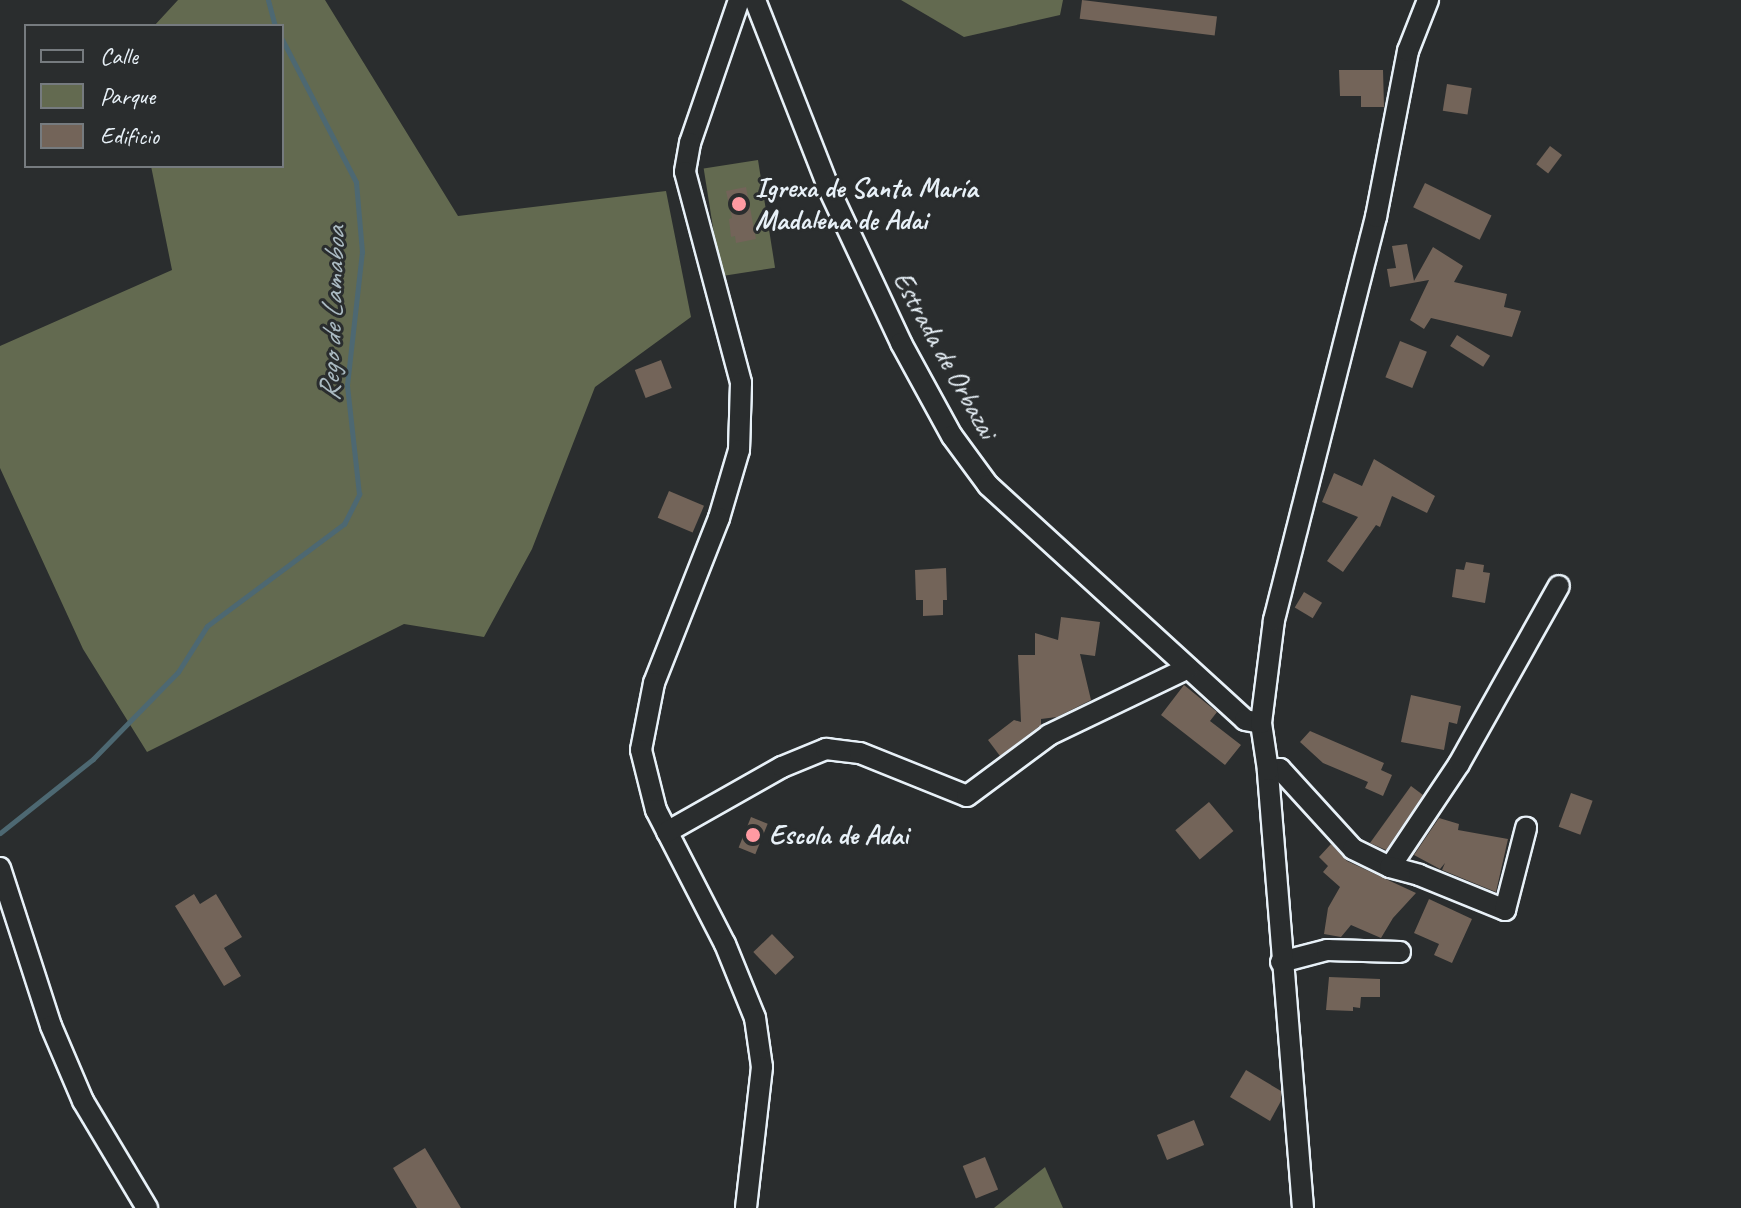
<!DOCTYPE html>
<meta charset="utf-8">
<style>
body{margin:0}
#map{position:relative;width:1741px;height:1208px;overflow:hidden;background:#2a2d2e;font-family:Caveat,sans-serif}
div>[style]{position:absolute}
.green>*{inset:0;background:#636a50;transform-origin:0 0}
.stream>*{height:5px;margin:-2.5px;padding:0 2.5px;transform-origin:2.5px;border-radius:2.5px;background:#4d6872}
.building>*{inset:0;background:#736459;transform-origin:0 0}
.roads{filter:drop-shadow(2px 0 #e8f1f8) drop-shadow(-2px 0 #e8f1f8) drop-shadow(0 2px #e8f1f8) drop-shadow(0 -2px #e8f1f8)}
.minor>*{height:20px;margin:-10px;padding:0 10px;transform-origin:10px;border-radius:10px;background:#2a2d2e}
.dots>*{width:22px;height:22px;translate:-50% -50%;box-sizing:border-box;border:4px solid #2a2d2e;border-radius:50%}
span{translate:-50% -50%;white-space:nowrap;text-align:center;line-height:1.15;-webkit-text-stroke:6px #2a2d2e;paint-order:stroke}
.poi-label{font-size:28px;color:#e8f1f8;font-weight:700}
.left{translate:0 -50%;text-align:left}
.street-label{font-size:28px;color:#e8f1f8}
.water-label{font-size:30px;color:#aabac2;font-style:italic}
.legend{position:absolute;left:24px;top:24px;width:260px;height:144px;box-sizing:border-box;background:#2a2d2e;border:2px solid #767b7f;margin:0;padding:10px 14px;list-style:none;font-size:24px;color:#e8f1f8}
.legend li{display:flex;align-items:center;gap:16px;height:40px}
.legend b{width:40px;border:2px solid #767b7f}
</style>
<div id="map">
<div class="green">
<div style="clip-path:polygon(178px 0,325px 0,458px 216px,666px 191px,691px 317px,595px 387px,532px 549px,484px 637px,404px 624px,147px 752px,83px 649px,0 468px,0 346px,172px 270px,151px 166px,282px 166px,282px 26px,154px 26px)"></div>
<div style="clip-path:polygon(901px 0,1063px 0,1060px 15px,964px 37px)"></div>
<div style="left:758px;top:160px;width:109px;height:55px;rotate:81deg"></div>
<div style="clip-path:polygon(1045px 1167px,1063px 1208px,994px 1208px)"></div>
</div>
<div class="stream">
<div style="left:268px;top:0;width:27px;rotate:75deg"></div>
<div style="left:0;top:833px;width:119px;rotate:-38.5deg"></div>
<div style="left:93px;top:759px;width:122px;rotate:-45.7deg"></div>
<div style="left:178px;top:672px;width:54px;rotate:-57.8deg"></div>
<div style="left:207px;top:626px;width:171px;rotate:-36.7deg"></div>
<div style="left:344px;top:524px;width:34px;rotate:-63deg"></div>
<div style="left:359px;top:494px;width:110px;rotate:-96.3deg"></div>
<div style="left:347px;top:385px;width:134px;rotate:-83.6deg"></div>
<div style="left:362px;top:252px;width:70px;rotate:-94.9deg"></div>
<div style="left:356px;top:182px;width:161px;rotate:-117.4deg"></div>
</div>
<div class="building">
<div style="left:1082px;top:0;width:136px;height:19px;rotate:7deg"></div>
<div style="clip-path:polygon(1339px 70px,1383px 70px,1384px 107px,1361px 107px,1361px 96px,1340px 96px)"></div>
<div style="left:1447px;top:84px;width:25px;height:27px;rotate:9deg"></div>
<div style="left:1550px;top:146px;width:15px;height:23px;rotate:37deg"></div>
<div style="left:1425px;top:183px;width:74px;height:27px;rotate:26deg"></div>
<div style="clip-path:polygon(746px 187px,756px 239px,736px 243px,735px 236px,731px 237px,729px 219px,732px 218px,726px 191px)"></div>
<div style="clip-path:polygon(1407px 244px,1414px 281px,1433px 247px,1463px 266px,1454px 282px,1507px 294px,1504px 307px,1521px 311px,1512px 337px,1431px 318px,1424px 329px,1410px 320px,1429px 280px,1390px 287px,1387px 269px,1396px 268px,1392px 246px)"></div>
<div style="left:1457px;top:335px;width:39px;height:13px;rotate:32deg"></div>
<div style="left:1400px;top:341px;width:29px;height:39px;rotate:22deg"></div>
<div style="left:661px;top:360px;width:30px;height:28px;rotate:69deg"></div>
<div style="clip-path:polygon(1374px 459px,1435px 496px,1427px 513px,1392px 496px,1380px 527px,1376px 525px,1343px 572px,1327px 561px,1358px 517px,1322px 502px,1334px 473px,1362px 486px)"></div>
<div style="left:669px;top:491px;width:38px;height:29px;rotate:23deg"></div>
<div style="clip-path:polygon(1466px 562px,1484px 565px,1483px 572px,1490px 573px,1485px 603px,1452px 597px,1456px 569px,1464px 570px)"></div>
<div style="clip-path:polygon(946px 568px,947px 600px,943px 600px,943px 615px,923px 616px,923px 600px,916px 600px,915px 570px)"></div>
<div style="left:1304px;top:592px;width:21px;height:18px;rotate:31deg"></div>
<div style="clip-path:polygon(1061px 617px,1100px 622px,1095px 656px,1080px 654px,1091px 700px,1057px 717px,1041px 719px,1041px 725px,1000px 756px,988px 740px,1014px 720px,1021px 722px,1018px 655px,1035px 655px,1035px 633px,1058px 640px)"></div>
<div style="clip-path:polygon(1184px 685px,1217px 712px,1210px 721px,1241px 745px,1225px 765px,1161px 715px)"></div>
<div style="clip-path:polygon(1411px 695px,1461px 706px,1457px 724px,1449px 722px,1444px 750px,1401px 742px)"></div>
<div style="clip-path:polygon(1310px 731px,1384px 763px,1381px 770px,1392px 775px,1383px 796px,1365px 788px,1368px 782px,1323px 763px,1300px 742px)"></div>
<div style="clip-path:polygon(1411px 786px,1423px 795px,1386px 850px,1370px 843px)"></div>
<div style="left:1571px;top:793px;width:23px;height:36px;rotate:20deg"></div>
<div style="left:1209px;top:802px;width:38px;height:44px;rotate:50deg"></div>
<div style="left:751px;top:817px;width:18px;height:33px;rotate:22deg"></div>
<div style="clip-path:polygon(1439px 818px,1459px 824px,1458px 830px,1508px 839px,1496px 892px,1442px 870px,1445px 863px,1440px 869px,1414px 855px)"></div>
<div style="clip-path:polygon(1331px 844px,1347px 861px,1416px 893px,1393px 918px,1381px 938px,1351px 925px,1341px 937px,1324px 934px,1328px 908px,1340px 887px,1323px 872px,1328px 866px,1319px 857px)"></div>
<div style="clip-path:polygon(194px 894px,200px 904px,216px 894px,242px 937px,224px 948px,241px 976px,224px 986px,175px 906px)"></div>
<div style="clip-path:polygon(1429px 899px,1472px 919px,1452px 963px,1434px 955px,1439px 944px,1414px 933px)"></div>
<div style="left:772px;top:934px;width:32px;height:26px;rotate:46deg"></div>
<div style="clip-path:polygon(1329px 977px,1380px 979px,1380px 997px,1361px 997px,1360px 1008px,1353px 1007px,1353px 1011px,1326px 1010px)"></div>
<div style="clip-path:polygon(1246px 1070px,1281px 1091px,1281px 1101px,1270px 1121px,1230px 1097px)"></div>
<div style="left:1194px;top:1120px;width:27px;height:40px;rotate:68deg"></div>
<div style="clip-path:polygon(425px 1148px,461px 1208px,417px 1208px,393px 1168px)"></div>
<div style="left:985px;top:1157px;width:35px;height:24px;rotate:68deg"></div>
</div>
<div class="roads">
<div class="minor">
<div style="left:739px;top:0;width:151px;rotate:108.9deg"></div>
<div style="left:690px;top:143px;width:29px;rotate:100deg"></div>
<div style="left:685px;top:172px;width:218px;rotate:75.1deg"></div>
<div style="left:741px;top:383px;width:67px;rotate:91.7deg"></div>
<div style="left:739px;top:450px;width:71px;rotate:106.4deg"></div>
<div style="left:719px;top:518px;width:177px;rotate:111.5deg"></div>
<div style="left:654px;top:683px;width:68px;rotate:101deg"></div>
<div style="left:641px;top:750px;width:62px;rotate:76deg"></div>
<div style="left:656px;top:810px;width:151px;rotate:62.8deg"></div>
<div style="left:725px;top:944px;width:80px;rotate:67.9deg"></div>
<div style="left:755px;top:1018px;width:49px;rotate:81.9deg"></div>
<div style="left:762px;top:1067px;width:142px;rotate:96.5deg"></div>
<div style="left:755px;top:0;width:203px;rotate:68.6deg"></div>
<div style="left:829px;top:189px;width:170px;rotate:64.9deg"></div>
<div style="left:901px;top:343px;width:106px;rotate:61.3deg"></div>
<div style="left:952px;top:436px;width:61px;rotate:53.7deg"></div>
<div style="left:988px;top:485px;width:348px;rotate:42.4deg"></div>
<div style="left:1245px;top:720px;width:16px;rotate:11deg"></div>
<div style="left:1268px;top:770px;width:12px;rotate:-5deg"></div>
<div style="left:1280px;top:769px;width:108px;rotate:47.6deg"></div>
<div style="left:1353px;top:849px;width:41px;rotate:25.9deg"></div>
<div style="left:1390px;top:867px;width:124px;rotate:-56.2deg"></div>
<div style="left:1459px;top:764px;width:204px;rotate:-60.7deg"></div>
<div style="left:667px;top:832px;width:132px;rotate:-29.5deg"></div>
<div style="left:782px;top:767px;width:48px;rotate:-22.2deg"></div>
<div style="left:826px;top:749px;width:34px;rotate:7deg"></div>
<div style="left:860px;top:753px;width:115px;rotate:21.9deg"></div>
<div style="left:967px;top:796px;width:102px;rotate:-36.6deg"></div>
<div style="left:1049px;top:735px;width:154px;rotate:-25.7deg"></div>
<div style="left:1390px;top:867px;width:30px;rotate:15deg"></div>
<div style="left:1419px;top:875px;width:93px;rotate:22.1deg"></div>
<div style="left:1505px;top:910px;width:85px;rotate:-75.6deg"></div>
<div style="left:0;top:868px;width:166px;rotate:72.1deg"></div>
<div style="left:51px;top:1026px;width:82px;rotate:66.9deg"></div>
<div style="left:83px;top:1101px;width:125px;rotate:59.1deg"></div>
<div style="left:1281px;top:962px;width:48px;rotate:-14.6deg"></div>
<div style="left:1327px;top:950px;width:73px;rotate:1.6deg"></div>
<div style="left:1303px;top:1208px;width:439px;rotate:-94.6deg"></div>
<div style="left:1268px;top:770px;width:48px;rotate:-98.5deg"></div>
<div style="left:1261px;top:723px;width:104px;rotate:-82.8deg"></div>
<div style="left:1274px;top:620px;width:416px;rotate:-75.8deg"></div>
<div style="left:1376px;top:217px;width:169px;rotate:-79.1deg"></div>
<div style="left:1408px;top:51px;width:55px;rotate:-68.6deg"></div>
</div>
</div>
<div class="dots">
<div style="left:739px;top:204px;background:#ff9aa2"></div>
<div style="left:753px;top:835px;background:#ff9aa2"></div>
</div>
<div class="poi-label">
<span class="left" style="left:755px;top:204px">Igrexa de Santa María<br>Madalena de Adai</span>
<span class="left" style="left:769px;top:835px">Escola de Adai</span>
</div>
<div class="street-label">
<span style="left:945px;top:355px;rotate:61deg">Estrada de Orbazai</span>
</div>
<div class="water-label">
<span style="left:332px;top:314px;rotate:-88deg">Rego de Lamaboa</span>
</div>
<ul class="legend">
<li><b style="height:10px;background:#2a2d2e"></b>Calle</li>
<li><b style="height:22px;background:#636a50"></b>Parque</li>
<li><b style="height:22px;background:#736459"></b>Edificio</li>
</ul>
</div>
